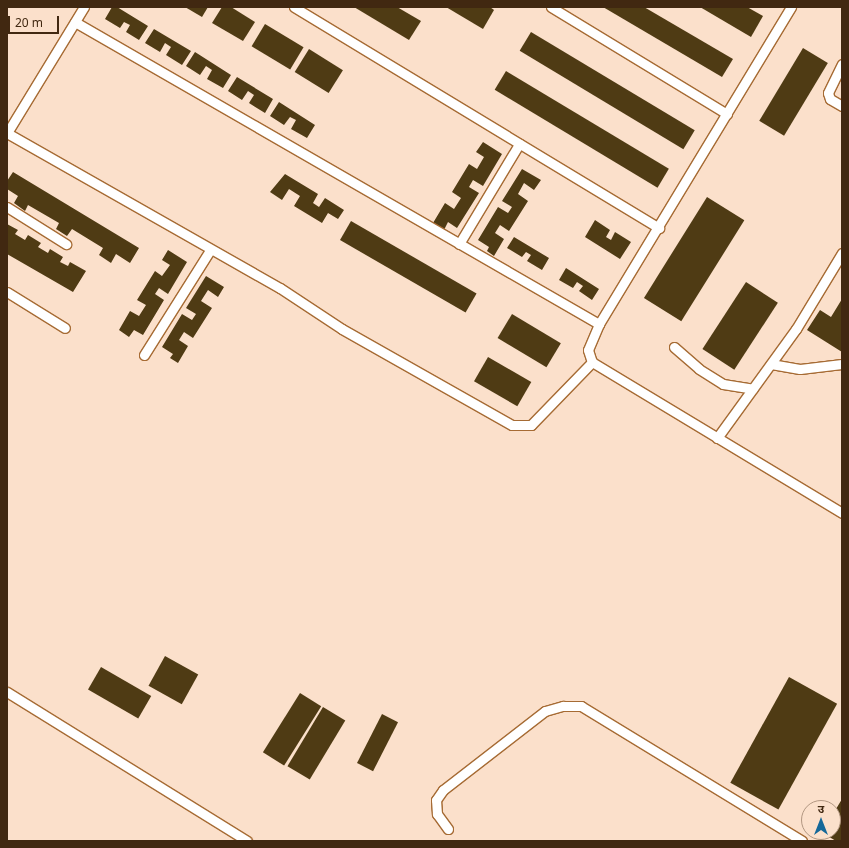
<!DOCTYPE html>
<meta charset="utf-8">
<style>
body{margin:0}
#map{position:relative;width:849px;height:848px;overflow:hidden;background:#fbe0cb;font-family:"Noto Sans","Noto Sans Devanagari",sans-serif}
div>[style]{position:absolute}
.building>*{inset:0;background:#4f3b14;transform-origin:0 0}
.roads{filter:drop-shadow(1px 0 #a66b34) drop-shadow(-1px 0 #a66b34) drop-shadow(0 1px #a66b34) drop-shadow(0 -1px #a66b34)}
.service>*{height:9px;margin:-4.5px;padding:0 4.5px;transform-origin:4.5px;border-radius:4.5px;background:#fff}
span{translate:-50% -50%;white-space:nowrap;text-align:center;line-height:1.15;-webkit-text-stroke:4px #fbe0cb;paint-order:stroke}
.frame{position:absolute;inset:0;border:8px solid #412811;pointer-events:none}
.north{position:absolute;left:801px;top:800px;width:40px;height:40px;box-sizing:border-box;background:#fbe0cb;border:1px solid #b19681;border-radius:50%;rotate:0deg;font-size:11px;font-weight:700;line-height:16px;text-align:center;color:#412811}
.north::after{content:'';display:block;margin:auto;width:14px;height:18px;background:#156899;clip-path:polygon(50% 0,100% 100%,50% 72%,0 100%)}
.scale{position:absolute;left:8px;top:16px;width:51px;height:18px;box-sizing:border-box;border:2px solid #412811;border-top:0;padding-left:5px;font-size:12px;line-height:14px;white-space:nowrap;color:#412811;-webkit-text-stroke:3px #fbe0cb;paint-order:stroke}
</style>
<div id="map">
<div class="building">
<div style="clip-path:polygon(112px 7px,117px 7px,148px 26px,139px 40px,126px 32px,130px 25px,124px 22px,120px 28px,105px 19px)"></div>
<div style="clip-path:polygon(185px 7px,208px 7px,202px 17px)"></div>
<div style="clip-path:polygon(222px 7px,231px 7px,255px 22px,243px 41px,212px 23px)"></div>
<div style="clip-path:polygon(354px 7px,397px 7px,421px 21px,409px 40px)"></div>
<div style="clip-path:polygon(446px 7px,490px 7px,494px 10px,483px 29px)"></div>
<div style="clip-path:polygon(603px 7px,644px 7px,733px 59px,722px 77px)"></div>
<div style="clip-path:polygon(700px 7px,747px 7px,763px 16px,751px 37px)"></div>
<div style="left:265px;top:24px;width:45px;height:26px;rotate:31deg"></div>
<div style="clip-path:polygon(154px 29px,191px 51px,182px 65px,166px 55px,171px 47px,165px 43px,160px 52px,145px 43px)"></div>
<div style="left:531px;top:32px;width:191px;height:22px;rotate:31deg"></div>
<div style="left:803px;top:48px;width:29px;height:85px;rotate:31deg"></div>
<div style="left:309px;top:49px;width:40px;height:27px;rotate:32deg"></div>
<div style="clip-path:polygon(195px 52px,231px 75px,223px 88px,207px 79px,212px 70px,206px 66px,200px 75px,186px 66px)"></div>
<div style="left:506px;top:71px;width:190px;height:22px;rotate:31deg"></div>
<div style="clip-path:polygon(237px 77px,273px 99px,265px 113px,249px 103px,254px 95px,248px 91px,242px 100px,228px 91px)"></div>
<div style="clip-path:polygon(279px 102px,315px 125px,307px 138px,291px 129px,296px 120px,290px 117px,284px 125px,270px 116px)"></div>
<div style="clip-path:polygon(483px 142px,502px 154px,483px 186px,473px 180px,469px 187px,479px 193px,457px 228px,448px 222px,444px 230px,433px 223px,445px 203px,454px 209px,461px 198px,452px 192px,469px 164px,477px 169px,484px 157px,476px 152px)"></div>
<div style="clip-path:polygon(522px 169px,541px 180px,534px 190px,524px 183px,518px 194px,528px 201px,509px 231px,500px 225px,495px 233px,504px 239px,494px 256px,487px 251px,489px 247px,478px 240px,498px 207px,508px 213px,512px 207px,502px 201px)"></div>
<div style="clip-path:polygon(13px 172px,139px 248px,130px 263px,116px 254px,111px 263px,99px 255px,103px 248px,72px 229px,67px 236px,56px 229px,59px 223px,28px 205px,25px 211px,14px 203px,18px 196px,7px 189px,7px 181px)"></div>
<div style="clip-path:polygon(285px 174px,318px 194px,313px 203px,319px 207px,325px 198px,344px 210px,338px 219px,328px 213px,322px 223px,294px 206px,300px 196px,289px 189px,282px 200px,270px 192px)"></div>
<div style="left:707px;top:197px;width:44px;height:119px;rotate:32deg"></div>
<div style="clip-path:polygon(595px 220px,610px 230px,606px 237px,611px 240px,615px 232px,631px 242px,620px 259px,585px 237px)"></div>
<div style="left:351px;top:221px;width:145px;height:22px;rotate:30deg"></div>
<div style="clip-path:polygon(7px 224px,18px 230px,15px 234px,25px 240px,28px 235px,41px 243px,38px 247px,48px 253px,50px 249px,63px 257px,60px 262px,68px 266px,70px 262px,86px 271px,73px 292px,7px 254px)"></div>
<div style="clip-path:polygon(514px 237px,549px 258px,542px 270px,527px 261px,531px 255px,526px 252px,522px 257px,507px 248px)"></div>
<div style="clip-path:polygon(168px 250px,187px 262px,168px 294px,159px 288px,155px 294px,164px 300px,143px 335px,134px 330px,129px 337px,119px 330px,130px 311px,139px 316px,146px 305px,137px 300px,155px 271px,162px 276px,170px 265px,162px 260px)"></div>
<div style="clip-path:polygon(566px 268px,599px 289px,592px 300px,579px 291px,583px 286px,577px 282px,573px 288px,559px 280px)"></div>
<div style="clip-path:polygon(206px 276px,224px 287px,218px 297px,208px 290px,201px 301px,212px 308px,193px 338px,184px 332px,179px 340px,188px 346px,178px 363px,170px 358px,173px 354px,162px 347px,182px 314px,192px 320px,196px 314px,186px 308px)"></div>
<div style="left:746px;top:282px;width:38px;height:80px;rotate:33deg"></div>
<div style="clip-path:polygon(842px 299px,842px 352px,807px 330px,820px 310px,831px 317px)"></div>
<div style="left:512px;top:314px;width:57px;height:28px;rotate:31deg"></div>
<div style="left:488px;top:357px;width:50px;height:28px;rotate:30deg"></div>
<div style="left:165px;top:656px;width:38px;height:34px;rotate:29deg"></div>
<div style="left:101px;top:667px;width:58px;height:26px;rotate:30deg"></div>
<div style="left:789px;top:677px;width:55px;height:121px;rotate:29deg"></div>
<div style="left:300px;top:693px;width:25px;height:70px;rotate:32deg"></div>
<div style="left:323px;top:707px;width:26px;height:69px;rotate:31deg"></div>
<div style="left:382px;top:714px;width:18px;height:55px;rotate:27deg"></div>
<div style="clip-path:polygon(842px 799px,842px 841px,836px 841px,821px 832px,833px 832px,833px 814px)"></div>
</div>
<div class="roads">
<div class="service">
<div style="left:294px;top:7px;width:427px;rotate:31.2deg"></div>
<div style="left:551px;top:7px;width:206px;rotate:31.3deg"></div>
<div style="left:75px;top:22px;width:605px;rotate:29.96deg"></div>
<div style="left:599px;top:324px;width:28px;rotate:113deg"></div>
<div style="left:588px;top:350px;width:13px;rotate:72deg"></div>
<div style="left:592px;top:362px;width:292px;rotate:31.1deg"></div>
<div style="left:842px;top:64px;width:32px;rotate:116deg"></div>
<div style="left:828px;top:93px;width:6px;rotate:72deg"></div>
<div style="left:830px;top:99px;width:14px;rotate:30deg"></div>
<div style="left:7px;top:133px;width:314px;rotate:29.6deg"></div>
<div style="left:280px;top:288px;width:74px;rotate:33.5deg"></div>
<div style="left:342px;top:329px;width:195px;rotate:29.5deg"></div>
<div style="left:512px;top:425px;width:19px"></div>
<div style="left:531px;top:425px;width:88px;rotate:-45.9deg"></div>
<div style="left:7px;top:133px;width:148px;rotate:-58.6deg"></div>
<div style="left:7px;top:207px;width:70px;rotate:32.1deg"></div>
<div style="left:459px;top:244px;width:117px;rotate:-59deg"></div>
<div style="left:7px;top:292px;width:68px;rotate:31.8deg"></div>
<div style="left:599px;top:324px;width:371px;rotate:-58.8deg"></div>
<div style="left:674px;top:347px;width:33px;rotate:41deg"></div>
<div style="left:699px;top:369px;width:28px;rotate:32deg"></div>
<div style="left:723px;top:384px;width:30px;rotate:9deg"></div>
<div style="left:144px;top:355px;width:124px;rotate:-57.8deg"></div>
<div style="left:771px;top:364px;width:29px;rotate:10deg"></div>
<div style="left:800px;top:369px;width:42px;rotate:-6.8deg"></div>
<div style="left:717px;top:438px;width:135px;rotate:-54.1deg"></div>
<div style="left:796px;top:329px;width:89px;rotate:-58.8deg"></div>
<div style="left:7px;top:692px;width:282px;rotate:31.8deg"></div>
<div style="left:448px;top:829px;width:19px;rotate:-126deg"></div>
<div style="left:437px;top:814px;width:14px;rotate:-94deg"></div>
<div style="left:436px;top:800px;width:12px;rotate:-55deg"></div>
<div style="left:443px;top:790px;width:129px;rotate:-37.8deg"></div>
<div style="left:545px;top:711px;width:19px;rotate:-16deg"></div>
<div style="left:563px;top:706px;width:18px"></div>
<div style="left:581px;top:706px;width:259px;rotate:31.4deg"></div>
</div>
</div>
<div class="frame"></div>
<div class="north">उ</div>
<div class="scale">20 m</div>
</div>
